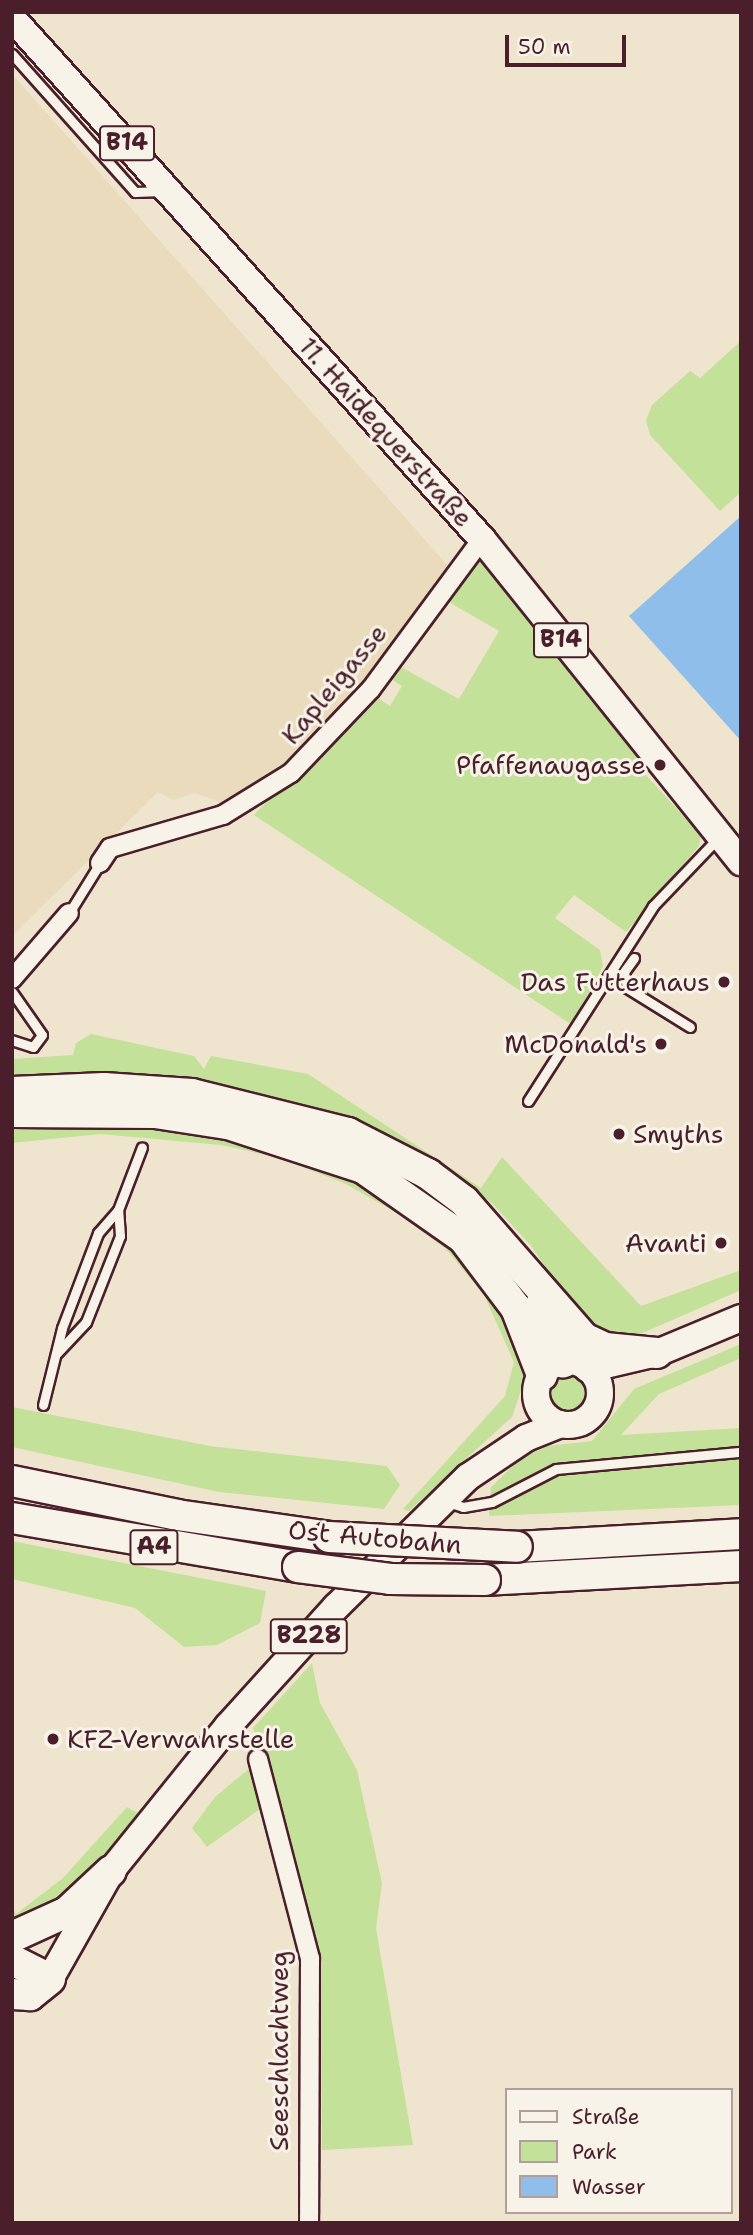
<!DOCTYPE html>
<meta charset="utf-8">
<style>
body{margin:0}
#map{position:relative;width:753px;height:2235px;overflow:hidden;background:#efe5ce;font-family:"Shantell Sans",sans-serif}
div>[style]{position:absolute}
.built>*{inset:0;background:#e9dbbc}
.green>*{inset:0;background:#c3e199}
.round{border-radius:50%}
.water>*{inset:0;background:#90beea}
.roads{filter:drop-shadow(2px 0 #4a1f2b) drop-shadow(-2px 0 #4a1f2b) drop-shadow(0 2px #4a1f2b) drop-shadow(0 -2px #4a1f2b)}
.service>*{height:9px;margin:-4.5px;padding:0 4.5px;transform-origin:4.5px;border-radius:4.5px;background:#f7f3e8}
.minor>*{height:18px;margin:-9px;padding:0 9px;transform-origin:9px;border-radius:9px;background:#f7f3e8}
.primary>*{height:26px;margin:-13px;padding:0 13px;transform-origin:13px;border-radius:13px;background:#f7f3e8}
.primary>.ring{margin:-13px;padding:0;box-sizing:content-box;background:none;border:26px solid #f7f3e8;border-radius:50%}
.motorway>*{height:30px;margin:-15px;padding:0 15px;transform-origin:15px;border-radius:15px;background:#f7f3e8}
.bridges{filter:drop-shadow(2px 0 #4a1f2b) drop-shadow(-2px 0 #4a1f2b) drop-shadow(0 2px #4a1f2b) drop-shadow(0 -2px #4a1f2b)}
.motorway-bridge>*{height:30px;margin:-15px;padding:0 15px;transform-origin:15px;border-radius:15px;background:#f7f3e8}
.dots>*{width:19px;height:19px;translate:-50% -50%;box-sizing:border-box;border:4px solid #f7f3e8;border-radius:50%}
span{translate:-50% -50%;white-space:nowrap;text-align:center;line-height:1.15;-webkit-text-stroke:6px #f7f3e8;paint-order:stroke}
.shield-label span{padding:2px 5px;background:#f7f3e8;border:2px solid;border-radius:5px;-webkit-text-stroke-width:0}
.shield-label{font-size:24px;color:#4a1f2b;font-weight:700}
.street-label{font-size:26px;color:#4a1f2b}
.poi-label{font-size:26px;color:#4a1f2b}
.right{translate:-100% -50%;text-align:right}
.left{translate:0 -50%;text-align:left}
.frame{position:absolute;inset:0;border:14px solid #4a1f2b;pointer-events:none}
.legend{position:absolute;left:505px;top:2088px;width:228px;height:126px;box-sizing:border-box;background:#f7f3e8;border:2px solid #b29e9c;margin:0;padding:9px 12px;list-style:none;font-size:21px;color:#4a1f2b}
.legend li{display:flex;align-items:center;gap:14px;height:35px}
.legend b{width:35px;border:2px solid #b29e9c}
.scale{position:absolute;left:505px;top:35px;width:121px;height:32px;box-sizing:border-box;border:4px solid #4a1f2b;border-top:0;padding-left:9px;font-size:21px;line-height:24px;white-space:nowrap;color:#4a1f2b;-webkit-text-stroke:5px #f7f3e8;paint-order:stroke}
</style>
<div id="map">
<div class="built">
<div style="clip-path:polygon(12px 74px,449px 567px,355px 696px,283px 771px,229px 805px,195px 793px,173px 800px,158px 792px,12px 936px)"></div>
</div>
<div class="green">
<div style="clip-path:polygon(741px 341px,741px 492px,720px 511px,650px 435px,646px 420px,652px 405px,690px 371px,700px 378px)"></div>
<div style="clip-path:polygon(482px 560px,619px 728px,637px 757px,633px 761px,701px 835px,699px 846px,626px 932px,574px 895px,555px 918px,600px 950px,603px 966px,572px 1025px,254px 815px,373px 695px,390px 706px,402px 686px,388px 677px,399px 666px,459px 699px,499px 631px,447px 601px,471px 562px)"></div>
<div style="clip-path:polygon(91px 1034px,194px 1056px,204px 1069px,211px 1056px,308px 1074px,481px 1188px,502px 1157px,641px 1306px,741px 1270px,741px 1290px,622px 1342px,582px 1321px,532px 1247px,491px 1202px,436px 1164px,332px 1116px,202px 1086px,12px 1084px,12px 1059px,73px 1055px,76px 1043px)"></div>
<div style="clip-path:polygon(118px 1117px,273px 1143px,409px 1202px,507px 1303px,529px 1366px,512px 1417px,409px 1511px,403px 1509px,505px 1396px,514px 1362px,484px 1295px,446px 1249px,402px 1216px,346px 1184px,279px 1158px,221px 1145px,100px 1134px,12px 1143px,12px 1122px)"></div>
<div style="clip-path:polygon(741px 1344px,741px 1358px,659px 1394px,621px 1435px,741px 1428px,741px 1505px,489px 1516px,491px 1487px,520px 1459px,547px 1446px,592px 1441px,634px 1389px)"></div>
<div class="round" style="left:550px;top:1376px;width:38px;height:38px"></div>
<div style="clip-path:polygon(12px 1407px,210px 1446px,387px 1466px,400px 1485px,384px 1509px,219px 1492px,12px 1447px)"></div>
<div style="clip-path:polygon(12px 1541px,266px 1591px,260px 1623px,217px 1645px,184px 1647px,135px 1608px,12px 1579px)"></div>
<div style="clip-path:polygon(312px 1663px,320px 1703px,357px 1770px,382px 1883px,376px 1928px,413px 2145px,322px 2150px,321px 1993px,277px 1808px,260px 1809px,207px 1847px,192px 1828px,215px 1797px,263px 1757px,253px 1728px)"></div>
<div style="clip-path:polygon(127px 1807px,139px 1814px,81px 1888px,12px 1929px,12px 1906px,16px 1914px,63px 1878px)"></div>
</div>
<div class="water">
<div style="clip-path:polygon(741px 516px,741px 741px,629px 616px)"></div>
</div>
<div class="roads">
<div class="service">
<div style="left:12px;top:54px;width:185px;rotate:48.3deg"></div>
<div style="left:135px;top:192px;width:27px;rotate:-2deg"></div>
<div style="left:69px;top:913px;width:59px;rotate:-58.2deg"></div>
<div style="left:634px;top:958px;width:17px;rotate:126deg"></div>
<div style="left:624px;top:972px;width:16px;rotate:79deg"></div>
<div style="left:627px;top:988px;width:74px;rotate:31.8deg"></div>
<div style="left:12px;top:992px;width:52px;rotate:55.1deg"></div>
<div style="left:42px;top:1035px;width:15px;rotate:127deg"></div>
<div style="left:33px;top:1047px;width:22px;rotate:-162deg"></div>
<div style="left:528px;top:1101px;width:232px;rotate:-57.3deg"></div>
<div style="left:653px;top:906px;width:95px;rotate:-46.3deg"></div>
<div style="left:57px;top:1353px;width:42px;rotate:-46.9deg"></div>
<div style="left:86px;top:1322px;width:92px;rotate:-68.4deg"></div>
<div style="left:120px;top:1236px;width:26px;rotate:-94deg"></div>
<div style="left:43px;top:1405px;width:79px;rotate:-76.1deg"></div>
<div style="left:62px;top:1328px;width:102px;rotate:-69.2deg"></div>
<div style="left:98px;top:1233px;width:30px;rotate:-49deg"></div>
<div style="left:118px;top:1210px;width:67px;rotate:-69.1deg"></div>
<div style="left:447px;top:1502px;width:17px;rotate:17deg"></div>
<div style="left:463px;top:1507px;width:29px;rotate:-10deg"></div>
<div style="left:492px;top:1502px;width:72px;rotate:-27.3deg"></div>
<div style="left:556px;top:1469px;width:186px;rotate:-5.3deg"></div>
</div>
<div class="minor">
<div style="left:100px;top:863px;width:18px;rotate:-56deg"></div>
<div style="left:110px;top:848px;width:118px;rotate:-16.3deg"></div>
<div style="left:223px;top:815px;width:80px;rotate:-31.7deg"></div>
<div style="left:291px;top:773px;width:116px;rotate:-46.4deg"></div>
<div style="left:371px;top:689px;width:187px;rotate:-53.5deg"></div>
<div style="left:12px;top:979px;width:87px;rotate:-49.2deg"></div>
<div style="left:258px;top:1759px;width:206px;rotate:75.4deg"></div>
<div style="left:310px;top:1958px;width:265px;rotate:90.2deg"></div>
</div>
<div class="primary">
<div style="left:12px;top:18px;width:702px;rotate:47.95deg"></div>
<div style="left:482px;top:539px;width:414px;rotate:51.3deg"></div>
<div class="ring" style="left:536px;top:1361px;width:38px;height:38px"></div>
<div style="left:588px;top:1369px;width:71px;rotate:-13.1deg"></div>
<div style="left:657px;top:1353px;width:91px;rotate:-22.6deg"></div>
<div style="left:50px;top:1979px;width:124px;rotate:-60.5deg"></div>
<div style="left:111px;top:1871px;width:186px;rotate:-51.1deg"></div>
<div style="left:228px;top:1726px;width:161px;rotate:-47.8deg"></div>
<div style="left:336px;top:1607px;width:185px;rotate:-44.6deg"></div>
<div style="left:468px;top:1477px;width:70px;rotate:-33.9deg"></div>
<div style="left:526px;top:1438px;width:37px;rotate:-22deg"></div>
</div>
<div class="motorway">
<div style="left:12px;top:1092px;width:92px;rotate:-2.5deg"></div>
<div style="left:104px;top:1088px;width:88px;rotate:3.9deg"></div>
<div style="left:192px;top:1094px;width:161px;rotate:14deg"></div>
<div style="left:348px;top:1133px;width:90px;rotate:27.1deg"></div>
<div style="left:428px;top:1174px;width:45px;rotate:36.9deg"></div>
<div style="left:464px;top:1201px;width:182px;rotate:48.8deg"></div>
<div style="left:584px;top:1338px;width:23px;rotate:25deg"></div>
<div style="left:605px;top:1348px;width:52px;rotate:5.5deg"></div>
<div style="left:12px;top:1112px;width:143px;rotate:0.4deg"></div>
<div style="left:155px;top:1113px;width:74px;rotate:8.6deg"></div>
<div style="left:228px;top:1124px;width:142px;rotate:18.1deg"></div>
<div style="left:363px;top:1168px;width:122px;rotate:35deg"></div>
<div style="left:463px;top:1238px;width:88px;rotate:52.9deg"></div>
<div style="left:516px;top:1308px;width:72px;rotate:68.8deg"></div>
<div style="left:542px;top:1302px;width:64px;rotate:70.7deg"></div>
<div style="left:12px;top:1481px;width:168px;rotate:11.6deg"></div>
<div style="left:177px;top:1515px;width:154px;rotate:8.2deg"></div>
<div style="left:12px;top:1518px;width:290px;rotate:9.7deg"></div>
<div style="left:517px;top:1547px;width:224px;rotate:-3.3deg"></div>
<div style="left:485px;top:1580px;width:256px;rotate:-3.1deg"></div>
<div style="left:12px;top:1937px;width:60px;rotate:-24.4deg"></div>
<div style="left:67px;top:1912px;width:60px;rotate:-43deg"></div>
<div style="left:12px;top:1960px;width:42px;rotate:26.6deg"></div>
<div style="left:50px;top:1979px;width:26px;rotate:141deg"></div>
<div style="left:30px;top:1995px;width:18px;rotate:-177deg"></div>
</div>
</div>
<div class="bridges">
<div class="motorway-bridge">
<div style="left:329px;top:1537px;width:188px;rotate:3deg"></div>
<div style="left:298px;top:1567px;width:93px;rotate:7.4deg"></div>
<div style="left:390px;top:1579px;width:95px;rotate:0.6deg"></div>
</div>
</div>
<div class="dots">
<div style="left:660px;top:765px;background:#4a1f2b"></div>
<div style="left:724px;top:982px;background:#4a1f2b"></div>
<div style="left:661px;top:1044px;background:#4a1f2b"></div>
<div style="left:619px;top:1134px;background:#4a1f2b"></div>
<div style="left:721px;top:1243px;background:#4a1f2b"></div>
<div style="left:53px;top:1739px;background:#4a1f2b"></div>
</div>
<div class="shield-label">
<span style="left:127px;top:143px">B14</span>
<span style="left:561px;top:640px">B14</span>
<span style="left:154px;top:1547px">A4</span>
<span style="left:309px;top:1636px">B228</span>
</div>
<div class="street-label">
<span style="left:386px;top:432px;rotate:48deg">11. Haidequerstraße</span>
<span style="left:334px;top:684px;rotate:-50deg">Kapleigasse</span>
<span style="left:375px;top:1537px;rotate:5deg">Ost Autobahn</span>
<span style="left:279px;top:2051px;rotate:-90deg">Seeschlachtweg</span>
</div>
<div class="poi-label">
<span class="right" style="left:646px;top:765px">Pfaffenaugasse</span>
<span class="right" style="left:710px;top:982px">Das Futterhaus</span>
<span class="right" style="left:647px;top:1044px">McDonald's</span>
<span class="left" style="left:633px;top:1134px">Smyths</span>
<span class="right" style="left:707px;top:1243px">Avanti</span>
<span class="left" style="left:67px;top:1739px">KFZ-Verwahrstelle</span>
</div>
<div class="frame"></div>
<ul class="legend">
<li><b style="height:9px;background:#f7f3e8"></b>Straße</li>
<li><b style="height:19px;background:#c3e199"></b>Park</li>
<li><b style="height:19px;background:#90beea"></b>Wasser</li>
</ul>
<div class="scale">50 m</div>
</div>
